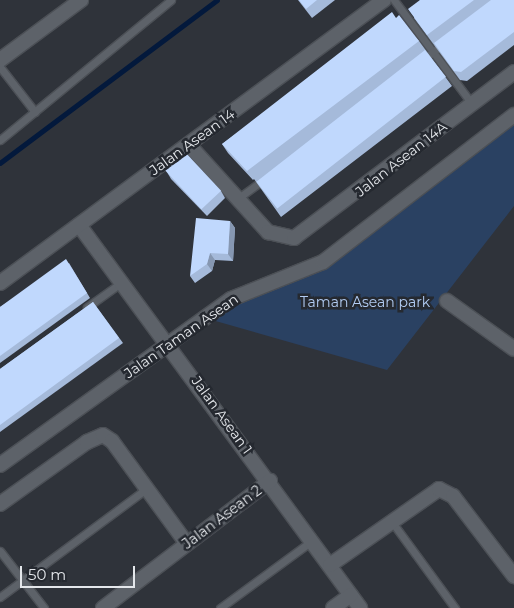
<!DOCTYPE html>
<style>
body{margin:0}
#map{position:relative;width:514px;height:608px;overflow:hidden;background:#2f333a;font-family:Montserrat,sans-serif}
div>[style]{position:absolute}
.green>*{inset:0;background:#2a4162}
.stream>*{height:4.5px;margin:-2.25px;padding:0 2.25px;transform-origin:2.25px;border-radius:2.25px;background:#03193c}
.roads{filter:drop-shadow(1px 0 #4c5056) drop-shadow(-1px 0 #4c5056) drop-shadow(0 1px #4c5056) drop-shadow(0 -1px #4c5056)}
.lane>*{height:7px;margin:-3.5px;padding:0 3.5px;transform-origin:3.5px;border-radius:3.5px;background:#5d6269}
.street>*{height:14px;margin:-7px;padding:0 7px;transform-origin:7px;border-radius:7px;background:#5d6269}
.wall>*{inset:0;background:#a5bada}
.shaded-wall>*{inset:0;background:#8697b1}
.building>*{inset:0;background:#c0d8fd;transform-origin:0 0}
span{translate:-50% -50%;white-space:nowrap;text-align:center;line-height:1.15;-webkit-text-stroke:5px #252930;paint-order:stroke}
.street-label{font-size:14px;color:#e4e7eb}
.park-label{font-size:14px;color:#b2ccf3}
.scale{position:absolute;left:20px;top:566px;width:115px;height:22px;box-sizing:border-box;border:2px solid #e4e7eb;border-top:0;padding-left:6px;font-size:15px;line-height:18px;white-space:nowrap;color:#e4e7eb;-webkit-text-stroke:4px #252930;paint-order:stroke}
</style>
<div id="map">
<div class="green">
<div style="clip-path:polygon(514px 114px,514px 206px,387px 370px,205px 318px,315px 265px)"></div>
</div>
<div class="stream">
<div style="left:0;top:163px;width:271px;rotate:-36.9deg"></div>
</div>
<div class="roads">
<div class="lane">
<div style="left:394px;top:0;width:130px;rotate:53.1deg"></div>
<div style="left:423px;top:60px;width:27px;rotate:-39deg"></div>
<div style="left:0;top:67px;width:57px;rotate:52.1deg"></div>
<div style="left:0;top:140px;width:221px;rotate:-39.3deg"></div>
<div style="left:237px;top:199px;width:34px;rotate:-36deg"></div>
<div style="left:87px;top:307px;width:43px;rotate:-35.5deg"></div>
<div style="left:392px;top:522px;width:107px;rotate:53.8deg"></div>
<div style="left:0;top:551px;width:72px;rotate:52.3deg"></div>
<div style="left:0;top:597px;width:182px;rotate:-36.5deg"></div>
<div style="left:220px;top:608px;width:115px;rotate:-36.2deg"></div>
</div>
<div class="street">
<div style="left:0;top:60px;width:101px;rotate:-36.5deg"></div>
<div style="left:189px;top:145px;width:118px;rotate:47.8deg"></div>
<div style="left:268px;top:232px;width:27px;rotate:13deg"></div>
<div style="left:294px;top:238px;width:276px;rotate:-37deg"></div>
<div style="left:79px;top:225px;width:475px;rotate:53.7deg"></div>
<div style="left:0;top:283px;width:477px;rotate:-36.4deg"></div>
<div style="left:447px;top:301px;width:82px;rotate:35.6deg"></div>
<div style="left:0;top:465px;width:284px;rotate:-35.7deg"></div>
<div style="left:231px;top:299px;width:99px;rotate:-21.9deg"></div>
<div style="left:323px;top:262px;width:241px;rotate:-37.6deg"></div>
<div style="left:0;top:504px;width:107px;rotate:-35.5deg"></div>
<div style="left:87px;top:442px;width:17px;rotate:-24deg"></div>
<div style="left:103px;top:435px;width:11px;rotate:34deg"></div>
<div style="left:112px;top:441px;width:127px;rotate:53.9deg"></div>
<div style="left:330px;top:565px;width:133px;rotate:-34.9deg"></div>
<div style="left:439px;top:489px;width:16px;rotate:27deg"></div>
<div style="left:453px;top:496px;width:101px;rotate:52.7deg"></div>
<div style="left:103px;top:608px;width:210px;rotate:-37.3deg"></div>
<div style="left:333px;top:608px;width:22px;rotate:-36deg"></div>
</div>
</div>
<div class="wall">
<div style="clip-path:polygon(298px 0,335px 0,312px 18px)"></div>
<div style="clip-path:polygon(420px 0,514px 0,514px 45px,467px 81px,460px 80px,414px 18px)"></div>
<div style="clip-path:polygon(396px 18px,419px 41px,452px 86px,281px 217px,254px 179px,253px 180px,228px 153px,222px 144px)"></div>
<div style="clip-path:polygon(167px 172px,221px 191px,225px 198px,207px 216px,171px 179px)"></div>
<div style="clip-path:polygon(230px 221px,235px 228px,233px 261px,215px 260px,212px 271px,195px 283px,190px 276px)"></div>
<div style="clip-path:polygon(69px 263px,90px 298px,0 363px,0 307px)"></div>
<div style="clip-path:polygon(93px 302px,123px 343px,0 432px,0 369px)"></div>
</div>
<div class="shaded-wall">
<div style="clip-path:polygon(230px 221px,235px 228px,233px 261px,228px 254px)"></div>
<div style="clip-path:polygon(210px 253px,215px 260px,212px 271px,207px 264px)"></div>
</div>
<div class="building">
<div style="clip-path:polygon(299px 0,317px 0,306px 9px)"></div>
<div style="clip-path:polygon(420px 0,474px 0,427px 35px,408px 9px)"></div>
<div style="clip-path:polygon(491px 0,514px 0,514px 32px,461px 72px,454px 71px,434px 43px)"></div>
<div style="clip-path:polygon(392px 12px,396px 18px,399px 15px,419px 41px,247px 171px,222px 144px)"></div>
<div style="left:425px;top:50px;width:34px;height:214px;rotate:52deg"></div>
<div style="left:185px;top:152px;width:53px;height:27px;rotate:47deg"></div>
<div style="clip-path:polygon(196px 218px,230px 221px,228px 254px,210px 253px,207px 264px,190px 276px)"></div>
<div style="clip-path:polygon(66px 259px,87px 293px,0 356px,0 307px)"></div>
<div style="clip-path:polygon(93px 302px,119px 338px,0 425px,0 369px)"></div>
</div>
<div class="street-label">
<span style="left:192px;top:142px;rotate:-36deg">Jalan Asean 14</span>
<span style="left:401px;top:159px;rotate:-38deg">Jalan Asean 14A</span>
<span style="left:181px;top:336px;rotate:-35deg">Jalan Taman Asean</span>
<span style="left:222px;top:415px;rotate:54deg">Jalan Asean 1</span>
<span style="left:222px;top:517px;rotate:-37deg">Jalan Asean 2</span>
</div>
<div class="park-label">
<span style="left:365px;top:302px">Taman Asean park</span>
</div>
<div class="scale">50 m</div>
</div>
